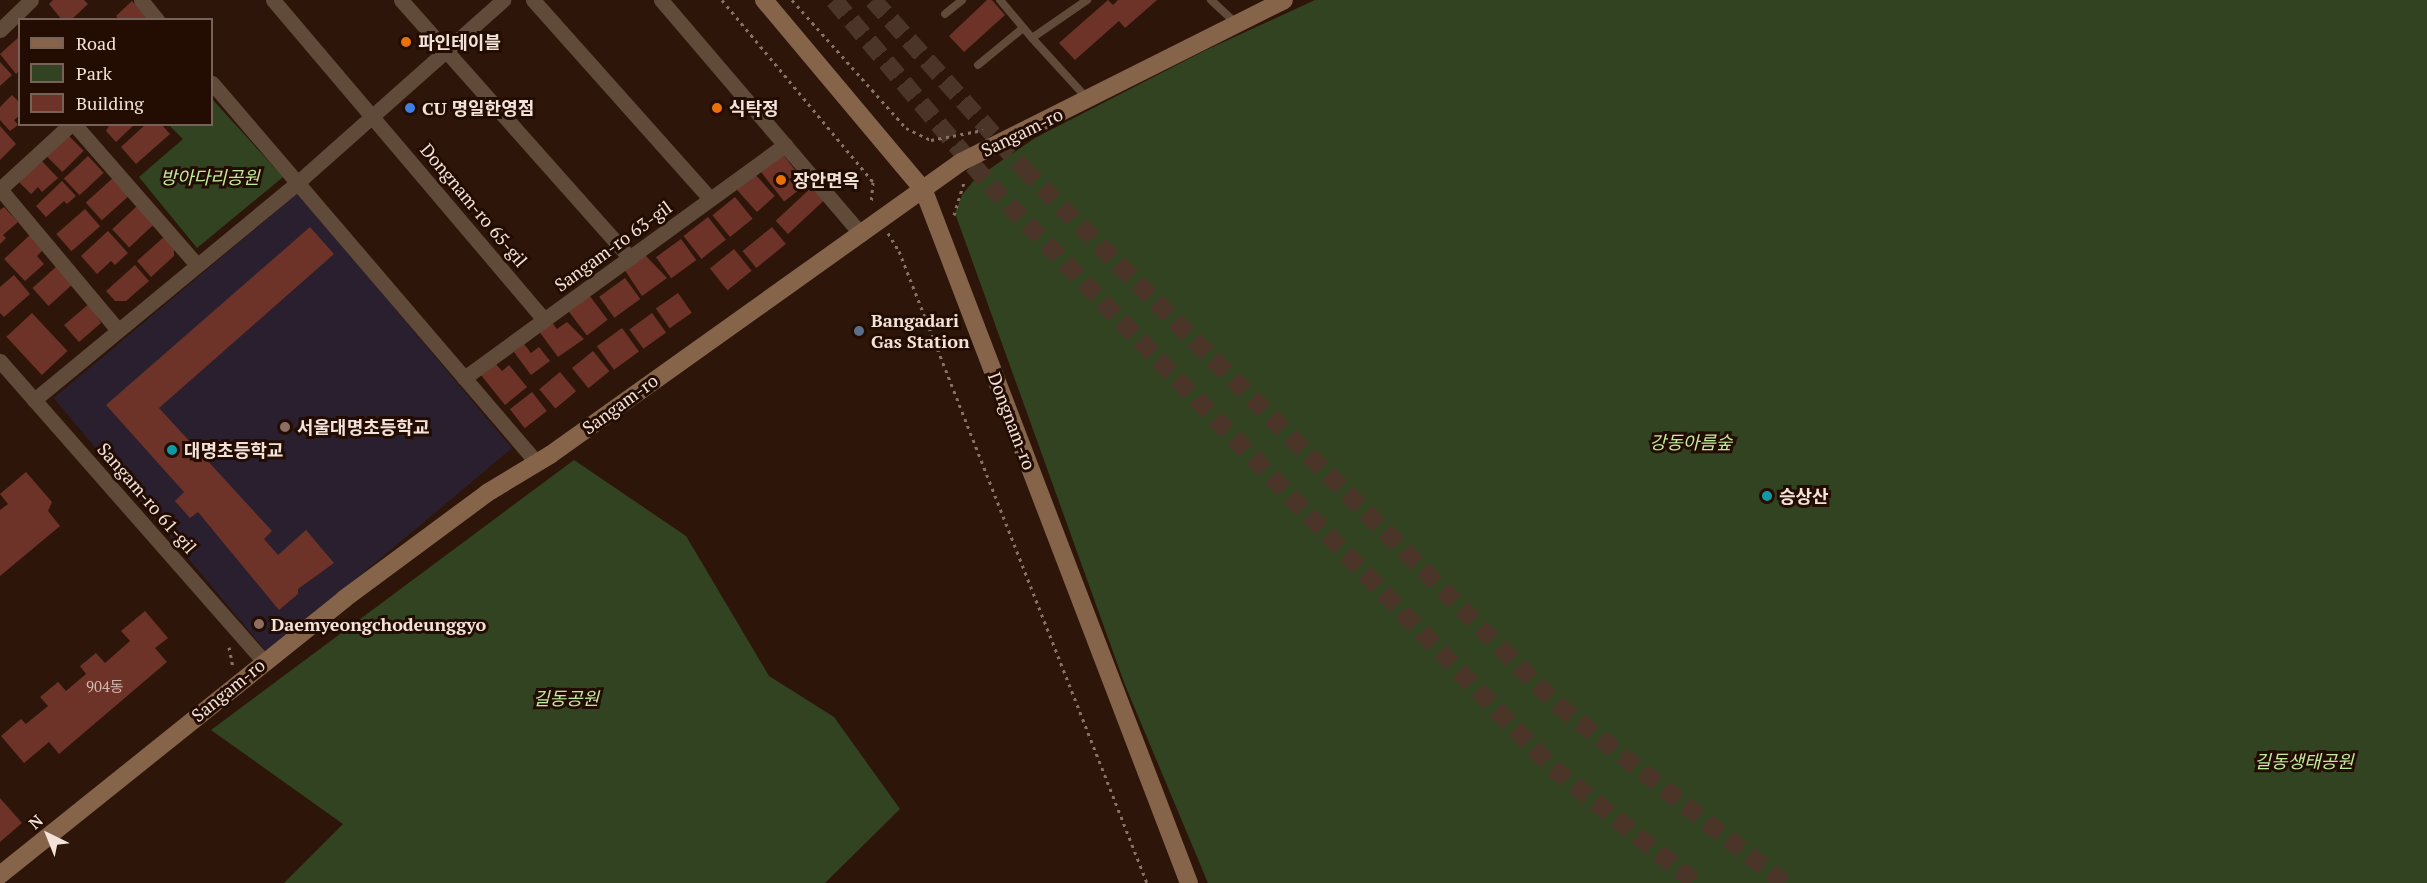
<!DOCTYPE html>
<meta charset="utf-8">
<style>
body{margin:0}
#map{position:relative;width:2427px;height:883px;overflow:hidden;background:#2d1609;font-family:"PT Serif","Noto Sans KR",serif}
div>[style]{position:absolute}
.education>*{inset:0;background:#2a1f2e;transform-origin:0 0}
.green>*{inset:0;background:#324322}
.building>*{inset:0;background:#6d3328;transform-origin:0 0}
.highway-tunnel>*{height:18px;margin-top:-9px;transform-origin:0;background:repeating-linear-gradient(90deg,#4b3528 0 18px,transparent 0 27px)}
.path>*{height:3px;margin-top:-1.5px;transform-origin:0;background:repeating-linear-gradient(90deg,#867267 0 3px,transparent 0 7.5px)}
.lane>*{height:8px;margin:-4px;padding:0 4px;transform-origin:4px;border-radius:4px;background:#604b3b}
.street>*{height:15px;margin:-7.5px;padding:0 7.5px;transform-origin:7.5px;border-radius:7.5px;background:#604b3b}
.secondary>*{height:18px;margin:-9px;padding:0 9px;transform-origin:9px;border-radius:9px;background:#86644a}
.dots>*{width:16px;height:16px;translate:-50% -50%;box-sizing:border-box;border:3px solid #230d02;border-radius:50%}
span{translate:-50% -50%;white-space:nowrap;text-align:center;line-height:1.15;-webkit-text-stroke:6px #230d02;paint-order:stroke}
.number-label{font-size:15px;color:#d2b6ae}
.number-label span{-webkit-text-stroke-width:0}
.poi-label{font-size:18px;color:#f3e2da;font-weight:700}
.left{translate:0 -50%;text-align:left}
.street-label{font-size:18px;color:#f3e2da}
.park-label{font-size:18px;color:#c1ec9b;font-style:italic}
.legend{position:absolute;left:18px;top:18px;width:195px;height:108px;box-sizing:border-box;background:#230d02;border:2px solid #766258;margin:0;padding:8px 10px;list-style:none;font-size:18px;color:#f3e2da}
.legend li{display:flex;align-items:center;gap:12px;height:30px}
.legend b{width:30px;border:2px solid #766258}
.north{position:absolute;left:18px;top:805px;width:60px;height:60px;-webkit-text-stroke:4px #230d02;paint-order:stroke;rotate:317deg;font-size:16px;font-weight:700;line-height:24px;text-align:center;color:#f3e2da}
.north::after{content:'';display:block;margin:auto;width:21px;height:27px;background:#f3e2da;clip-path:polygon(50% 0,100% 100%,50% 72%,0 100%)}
</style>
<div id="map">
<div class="education">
<div style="left:298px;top:193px;width:333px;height:319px;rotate:50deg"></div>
</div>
<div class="green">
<div style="clip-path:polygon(1315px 0,2427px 0,2427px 883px,1208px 883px,1125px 685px,955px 213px,962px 195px,975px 179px,1035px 138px,1204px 51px)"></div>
<div style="clip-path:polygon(212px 99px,283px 177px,197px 248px,139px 177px,183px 139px,169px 125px,212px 124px)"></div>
<div style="clip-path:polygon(574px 460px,686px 536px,769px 676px,834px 717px,900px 809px,825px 883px,284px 883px,343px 824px,211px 730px)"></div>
</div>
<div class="building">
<div style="clip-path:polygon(53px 0,84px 0,88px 4px,71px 20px,62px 20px,49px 4px)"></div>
<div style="clip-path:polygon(987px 0,992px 0,1005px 15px,964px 52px,949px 36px)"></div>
<div style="clip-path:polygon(1108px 0,1113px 5px,1118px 0,1157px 0,1125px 28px,1119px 21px,1075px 60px,1059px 43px)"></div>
<div style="clip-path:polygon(132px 1px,150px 20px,120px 20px,116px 16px)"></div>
<div style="clip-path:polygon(20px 36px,20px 70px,16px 74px,0 54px)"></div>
<div style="clip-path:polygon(0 62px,12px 75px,0 86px)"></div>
<div style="clip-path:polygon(12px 95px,20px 103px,20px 115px,14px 120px,18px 125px,10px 131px,0 120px,0 107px)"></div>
<div style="clip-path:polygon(110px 124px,135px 124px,116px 142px,106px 131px)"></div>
<div style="clip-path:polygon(146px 124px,161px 124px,170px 134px,136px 164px,121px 147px)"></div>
<div style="clip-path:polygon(0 126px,16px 144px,0 160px)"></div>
<div style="left:66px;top:133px;width:25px;height:30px;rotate:45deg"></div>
<div style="left:781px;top:152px;width:41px;height:28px;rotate:52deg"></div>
<div style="left:88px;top:156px;width:23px;height:33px;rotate:47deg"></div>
<div style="clip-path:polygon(39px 158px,58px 178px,42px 192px,38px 187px,31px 194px,16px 179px)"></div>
<div style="left:754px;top:173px;width:31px;height:24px;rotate:48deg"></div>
<div style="left:114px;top:177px;width:24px;height:38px;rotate:48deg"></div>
<div style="clip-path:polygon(62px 181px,76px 196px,67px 204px,64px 201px,46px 217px,36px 206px)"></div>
<div style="left:813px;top:186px;width:18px;height:51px;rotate:47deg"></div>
<div style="left:735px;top:197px;width:28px;height:29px;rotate:51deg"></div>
<div style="left:137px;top:206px;width:25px;height:34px;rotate:47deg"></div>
<div style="clip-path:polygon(4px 207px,18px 222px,3px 235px,6px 238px,0 244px,0 210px)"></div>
<div style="left:85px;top:209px;width:23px;height:38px;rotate:49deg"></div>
<div style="left:708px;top:217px;width:29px;height:31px;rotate:52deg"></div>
<div style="clip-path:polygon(310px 227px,334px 254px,159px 408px,272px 531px,264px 539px,278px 555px,306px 530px,334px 563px,298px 589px,298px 594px,279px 610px,198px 512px,190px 518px,175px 501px,184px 492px,106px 405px)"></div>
<div style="left:772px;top:227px;width:22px;height:38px;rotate:51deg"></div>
<div style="clip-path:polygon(108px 231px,128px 253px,115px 265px,111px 261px,97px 274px,81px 256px)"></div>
<div style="clip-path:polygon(31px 234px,44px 249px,37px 256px,44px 264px,25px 281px,4px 259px)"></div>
<div style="clip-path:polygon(165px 236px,174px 246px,174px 256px,151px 277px,137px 261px)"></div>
<div style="left:681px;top:239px;width:26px;height:31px;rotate:54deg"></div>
<div style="left:734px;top:249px;width:28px;height:31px;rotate:51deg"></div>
<div style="clip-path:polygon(645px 255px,667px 278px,642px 296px,624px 269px)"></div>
<div style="clip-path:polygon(135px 265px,149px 281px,126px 301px,115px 301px,106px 291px)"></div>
<div style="left:57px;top:266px;width:24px;height:33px;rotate:48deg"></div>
<div style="clip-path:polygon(14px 275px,30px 294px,4px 317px,0 313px,0 287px)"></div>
<div style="left:625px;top:278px;width:26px;height:32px;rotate:54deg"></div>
<div style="left:678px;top:293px;width:24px;height:27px;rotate:55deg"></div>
<div style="left:589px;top:295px;width:31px;height:26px;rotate:53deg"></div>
<div style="clip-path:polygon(90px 303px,101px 323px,79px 342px,64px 325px)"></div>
<div style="left:32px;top:313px;width:52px;height:35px;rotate:47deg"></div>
<div style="left:652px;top:313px;width:24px;height:28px;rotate:54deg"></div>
<div style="clip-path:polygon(551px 321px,557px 329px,567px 322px,584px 339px,558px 357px,538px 330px)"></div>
<div style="left:622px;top:328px;width:29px;height:31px;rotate:54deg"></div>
<div style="clip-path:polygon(524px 344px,531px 353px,539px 347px,550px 361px,531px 375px,514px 352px)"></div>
<div style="left:593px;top:351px;width:26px;height:27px;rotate:51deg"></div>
<div style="clip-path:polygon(495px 363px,502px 371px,509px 365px,527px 387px,505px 405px,481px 375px)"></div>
<div style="left:560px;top:372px;width:25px;height:27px;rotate:50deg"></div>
<div style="left:532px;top:392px;width:24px;height:28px;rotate:52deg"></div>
<div style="clip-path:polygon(26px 472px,52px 502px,48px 511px,60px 526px,0 576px,0 510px,8px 504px,0 494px)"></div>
<div style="clip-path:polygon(145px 611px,168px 638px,155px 648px,167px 662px,59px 754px,49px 742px,24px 763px,1px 736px,21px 719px,26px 724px,48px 706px,40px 697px,58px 682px,66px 691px,86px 674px,80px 666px,96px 653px,105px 663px,130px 641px,121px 631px)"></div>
<div style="clip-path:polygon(0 798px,22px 823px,0 842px)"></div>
</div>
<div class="highway-tunnel">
<div style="left:834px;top:0;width:242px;rotate:49.9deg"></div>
<div style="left:990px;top:185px;width:810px;rotate:46deg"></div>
<div style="left:1553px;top:768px;width:184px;rotate:38.8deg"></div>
<div style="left:873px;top:0;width:225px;rotate:48.2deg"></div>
<div style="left:1023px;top:168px;width:758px;rotate:45.11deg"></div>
<div style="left:1558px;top:705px;width:288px;rotate:38.2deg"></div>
</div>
<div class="path">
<div style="left:722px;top:0;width:236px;rotate:50.3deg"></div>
<div style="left:873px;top:182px;width:22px;rotate:95deg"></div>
<div style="left:792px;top:0;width:171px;rotate:48.3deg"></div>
<div style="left:906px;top:128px;width:28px;rotate:26deg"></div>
<div style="left:931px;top:140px;width:53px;rotate:-10.9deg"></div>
<div style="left:954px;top:215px;width:34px;rotate:-73deg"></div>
<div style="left:888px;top:233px;width:21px;rotate:59deg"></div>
<div style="left:899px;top:251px;width:679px;rotate:68.57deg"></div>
<div style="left:229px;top:647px;width:20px;rotate:79deg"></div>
</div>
<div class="lane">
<div style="left:1000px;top:0;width:50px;rotate:49.9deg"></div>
<div style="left:1032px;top:38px;width:67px;rotate:-34.6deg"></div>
<div style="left:1211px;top:0;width:34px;rotate:43deg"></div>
<div style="left:945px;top:14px;width:22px;rotate:-39deg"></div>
<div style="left:1032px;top:38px;width:79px;rotate:47.6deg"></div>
<div style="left:978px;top:65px;width:58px;rotate:-39.4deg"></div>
</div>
<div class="street">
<div style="left:141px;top:0;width:26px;rotate:51deg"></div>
<div style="left:273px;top:0;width:419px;rotate:49.7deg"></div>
<div style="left:401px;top:0;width:345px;rotate:48.4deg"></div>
<div style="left:533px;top:0;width:266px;rotate:48.3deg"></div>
<div style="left:661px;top:0;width:308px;rotate:49.5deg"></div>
<div style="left:0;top:30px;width:43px;rotate:-44.1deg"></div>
<div style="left:212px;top:83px;width:500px;rotate:49.46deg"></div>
<div style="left:74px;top:124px;width:186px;rotate:48.9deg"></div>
<div style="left:0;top:189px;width:182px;rotate:50.1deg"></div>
<div style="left:0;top:189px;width:96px;rotate:-42.5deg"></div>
<div style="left:0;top:361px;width:400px;rotate:48.7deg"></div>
<div style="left:464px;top:378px;width:397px;rotate:-36deg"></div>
<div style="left:34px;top:400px;width:341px;rotate:-39.5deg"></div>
<div style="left:297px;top:183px;width:276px;rotate:-41.6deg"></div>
</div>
<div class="secondary">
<div style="left:764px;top:0;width:249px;rotate:50deg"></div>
<div style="left:924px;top:191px;width:741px;rotate:69.05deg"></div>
<div style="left:0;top:875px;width:441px;rotate:-38.7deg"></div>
<div style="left:344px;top:599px;width:178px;rotate:-36.5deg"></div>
<div style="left:487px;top:493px;width:74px;rotate:-31.1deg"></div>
<div style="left:550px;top:455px;width:505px;rotate:-35.48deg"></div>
<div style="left:961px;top:162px;width:361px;rotate:-26.6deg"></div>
</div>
<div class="dots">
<div style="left:406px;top:42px;background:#e8710a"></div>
<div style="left:410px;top:108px;background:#3f7fe0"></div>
<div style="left:717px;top:108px;background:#e8710a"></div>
<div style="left:781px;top:180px;background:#e8710a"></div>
<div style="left:859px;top:331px;background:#5c6f8a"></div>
<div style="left:285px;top:427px;background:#8d6e63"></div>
<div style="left:172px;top:450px;background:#0f9aa8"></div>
<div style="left:1767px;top:496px;background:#0f9aa8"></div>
<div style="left:259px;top:624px;background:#8d6e63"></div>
</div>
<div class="number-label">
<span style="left:105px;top:687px">904동</span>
</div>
<div class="poi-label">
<span class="left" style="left:418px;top:42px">파인테이블</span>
<span class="left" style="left:422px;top:108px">CU 명일한영점</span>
<span class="left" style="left:729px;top:108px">식탁정</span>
<span class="left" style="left:793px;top:180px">장안면옥</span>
<span class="left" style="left:871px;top:331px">Bangadari<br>Gas Station</span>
<span class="left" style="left:297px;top:427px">서울대명초등학교</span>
<span class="left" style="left:184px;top:450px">대명초등학교</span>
<span class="left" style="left:1779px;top:496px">승상산</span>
<span class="left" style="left:271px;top:624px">Daemyeongchodeunggyo</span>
</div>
<div class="street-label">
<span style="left:1022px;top:132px;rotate:-26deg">Sangam-ro</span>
<span style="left:474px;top:205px;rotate:50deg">Dongnam-ro 65-gil</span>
<span style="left:613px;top:246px;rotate:-36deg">Sangam-ro 63-gil</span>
<span style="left:620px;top:404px;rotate:-36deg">Sangam-ro</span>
<span style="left:1012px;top:421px;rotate:69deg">Dongnam-ro</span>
<span style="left:147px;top:498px;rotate:49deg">Sangam-ro 61-gil</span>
<span style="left:228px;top:690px;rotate:-39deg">Sangam-ro</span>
</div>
<div class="park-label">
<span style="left:210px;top:177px">방아다리공원</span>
<span style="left:1691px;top:442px">강동아름숲</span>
<span style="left:566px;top:698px">길동공원</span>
<span style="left:2304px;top:761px">길동생태공원</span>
</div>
<ul class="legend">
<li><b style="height:8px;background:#86644a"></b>Road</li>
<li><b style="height:16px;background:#324322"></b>Park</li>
<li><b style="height:16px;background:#6d3328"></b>Building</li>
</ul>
<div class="north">N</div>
</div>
